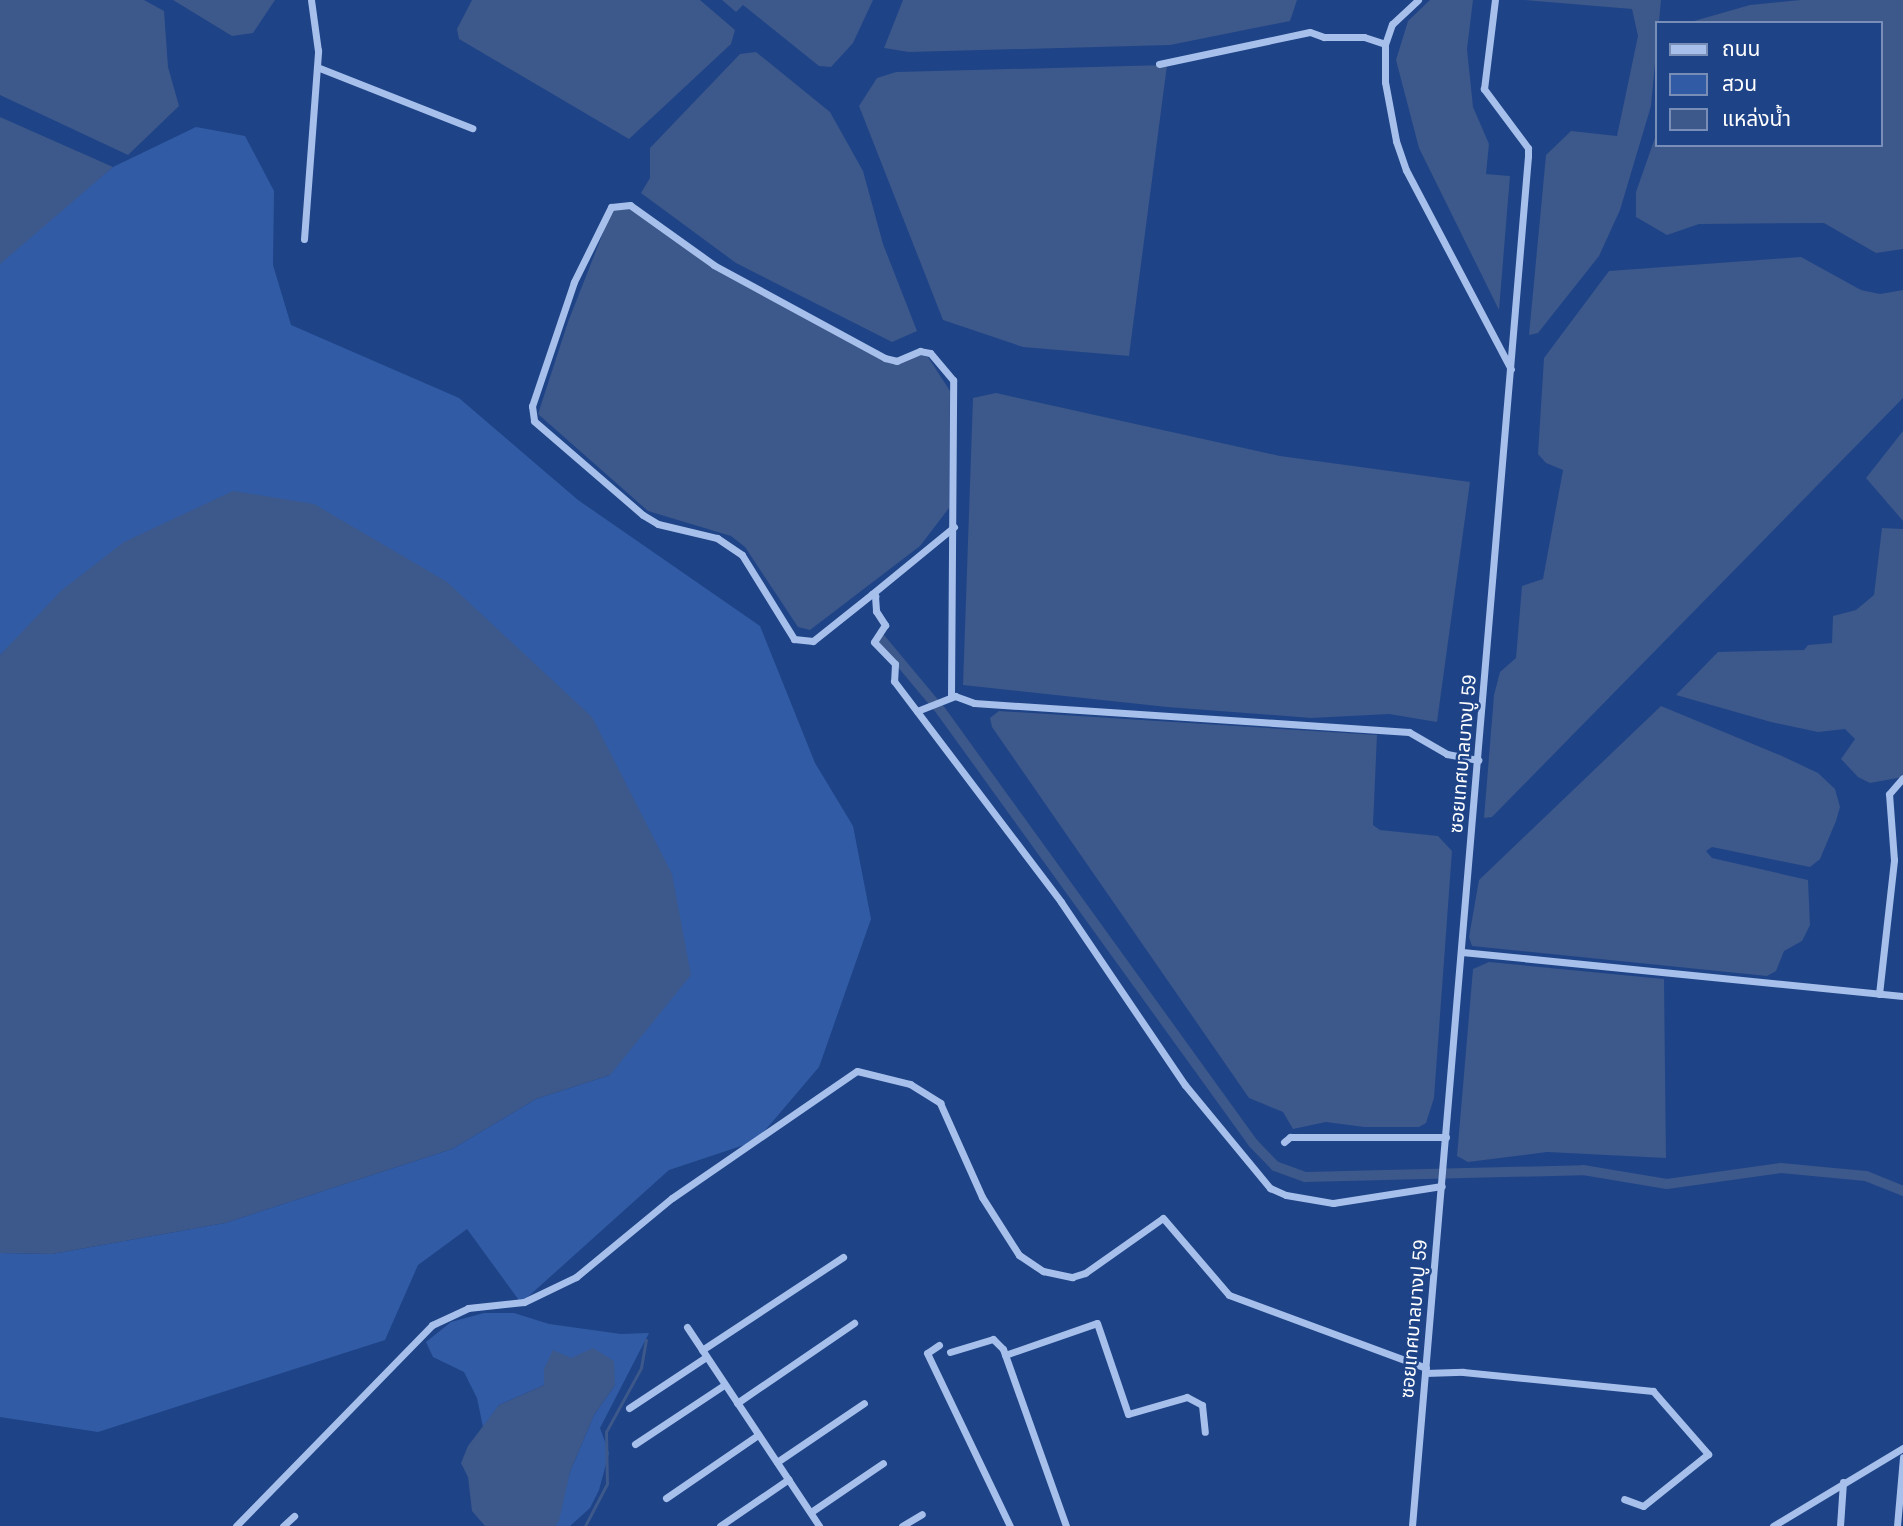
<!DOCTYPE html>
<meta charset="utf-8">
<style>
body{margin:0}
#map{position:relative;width:1903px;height:1526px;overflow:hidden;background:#1e4387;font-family:Arial,"Noto Sans Thai",sans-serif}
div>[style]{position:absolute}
.green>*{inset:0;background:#315ca5}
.water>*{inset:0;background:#3d588a}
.stream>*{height:2.5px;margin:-1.25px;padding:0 1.25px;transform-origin:1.25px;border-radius:1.25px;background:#3d588a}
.canal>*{height:10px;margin:-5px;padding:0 5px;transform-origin:5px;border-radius:5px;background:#3d588a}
.minor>*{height:7px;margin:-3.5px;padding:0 3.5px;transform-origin:3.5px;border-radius:3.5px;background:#a7c0eb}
span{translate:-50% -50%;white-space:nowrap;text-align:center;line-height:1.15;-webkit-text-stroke:5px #1e4387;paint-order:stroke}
.street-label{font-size:19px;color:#fff}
.legend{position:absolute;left:1655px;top:21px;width:228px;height:126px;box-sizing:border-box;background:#1e4387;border:2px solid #788eb7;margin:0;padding:9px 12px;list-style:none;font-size:21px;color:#fff}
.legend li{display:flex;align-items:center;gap:14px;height:35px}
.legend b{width:35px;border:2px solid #788eb7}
</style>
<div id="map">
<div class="green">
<div style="clip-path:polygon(196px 127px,245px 136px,274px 191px,273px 265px,291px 325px,459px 398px,578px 500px,760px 626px,815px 763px,853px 826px,871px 919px,819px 1067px,756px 1141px,669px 1170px,521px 1303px,467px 1229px,418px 1265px,385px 1340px,98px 1432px,0 1417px,0 1253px,52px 1254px,225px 1223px,452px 1149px,536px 1099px,610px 1075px,17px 641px,0 655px,0 259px,113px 167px)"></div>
<div style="clip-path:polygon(484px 1313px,514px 1313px,549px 1324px,621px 1334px,649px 1333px,600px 1428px,609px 1453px,599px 1490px,590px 1508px,570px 1526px,555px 1526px,570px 1472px,594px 1415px,615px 1385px,571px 1358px,544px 1369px,544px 1385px,499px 1405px,483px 1427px,477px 1398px,464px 1372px,433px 1357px,426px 1342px,451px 1322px)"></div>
</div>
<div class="water">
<div style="clip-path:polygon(0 0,144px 0,164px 11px,168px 67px,179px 106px,128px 155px,0 95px)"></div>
<div style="clip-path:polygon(173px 0,275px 0,253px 33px,232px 36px)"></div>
<div style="clip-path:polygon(472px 0,700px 0,735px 30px,731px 44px,629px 139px,459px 39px,457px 29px)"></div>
<div style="clip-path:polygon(722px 0,873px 0,853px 43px,831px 67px,819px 66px,743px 5px,736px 12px)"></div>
<div style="clip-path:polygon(903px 0,1297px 0,1290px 21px,1170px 45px,909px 52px,884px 48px)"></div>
<div style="clip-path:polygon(1430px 0,1473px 0,1467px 49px,1473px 107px,1489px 144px,1486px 174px,1510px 176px,1499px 310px,1419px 148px,1396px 60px,1408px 21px)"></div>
<div style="clip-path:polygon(1524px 0,1661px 0,1651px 106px,1620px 210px,1599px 256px,1538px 333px,1529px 335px,1546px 155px,1571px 131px,1617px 136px,1638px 36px,1632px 9px)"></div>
<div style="clip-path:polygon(1800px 0,1903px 0,1903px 249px,1876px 253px,1824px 223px,1699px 224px,1667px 235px,1636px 217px,1636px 192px,1656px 135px,1656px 145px,1880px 145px,1880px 23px,1687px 23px,1750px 5px)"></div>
<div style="clip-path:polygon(756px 52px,830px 112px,863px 171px,883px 244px,917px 331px,892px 342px,736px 263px,641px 193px,650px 178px,650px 148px,740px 54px)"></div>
<div style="clip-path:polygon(1167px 65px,1129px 356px,1023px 347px,943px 320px,859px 106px,877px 78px,896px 72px)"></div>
<div style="clip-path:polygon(0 117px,113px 167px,0 264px)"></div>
<div style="clip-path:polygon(629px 206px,703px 259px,892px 364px,919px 355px,928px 357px,950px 391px,949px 508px,920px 546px,810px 630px,798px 627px,745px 547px,731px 536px,648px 511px,538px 414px,568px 322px,612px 210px)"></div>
<div style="clip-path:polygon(1801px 257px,1861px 290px,1880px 294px,1903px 290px,1903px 398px,1492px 817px,1484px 818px,1494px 695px,1500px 672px,1516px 658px,1522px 586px,1543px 579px,1563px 470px,1546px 463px,1538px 454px,1544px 358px,1609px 271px)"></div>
<div style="clip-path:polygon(996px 393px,1280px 456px,1470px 482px,1437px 722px,1389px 714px,1311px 718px,1167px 707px,963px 685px,973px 398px)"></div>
<div style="clip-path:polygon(1903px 431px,1903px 521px,1866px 478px)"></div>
<div style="clip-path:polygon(233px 491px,314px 504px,447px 582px,592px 717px,672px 874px,691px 975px,610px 1075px,536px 1099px,452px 1149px,225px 1223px,52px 1254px,0 1253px,0 655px,62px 590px,124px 542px)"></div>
<div style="clip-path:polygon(1882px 528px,1903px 529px,1903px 777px,1870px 783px,1858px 777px,1841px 759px,1855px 739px,1845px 729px,1818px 732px,1771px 722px,1676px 695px,1718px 652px,1804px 650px,1808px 645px,1832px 643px,1833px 616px,1856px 610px,1874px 595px)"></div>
<div style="clip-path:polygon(1661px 706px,1782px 756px,1818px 773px,1835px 789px,1840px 807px,1836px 821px,1820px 859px,1810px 867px,1712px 847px,1706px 851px,1712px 858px,1808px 880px,1810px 925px,1802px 941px,1784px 951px,1776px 971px,1767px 976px,1472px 946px,1469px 937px,1479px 880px)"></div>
<div style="clip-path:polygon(999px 711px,1377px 735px,1373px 825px,1380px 830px,1438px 836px,1452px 851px,1434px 1098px,1426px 1123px,1419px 1127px,1364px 1127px,1326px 1122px,1293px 1129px,1283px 1112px,1249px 1098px,992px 727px,990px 718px)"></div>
<div style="clip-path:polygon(1489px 962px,1664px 979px,1666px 1158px,1547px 1152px,1468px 1162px,1457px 1156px,1473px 969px)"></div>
<div style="clip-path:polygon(593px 1348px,614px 1361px,615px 1385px,594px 1415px,570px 1472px,559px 1521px,555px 1526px,485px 1526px,472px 1511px,468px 1477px,461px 1463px,468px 1446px,499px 1405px,544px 1385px,544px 1369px,553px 1350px,571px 1358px)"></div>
</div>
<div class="stream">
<div style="left:585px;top:1526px;width:47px;rotate:-62.4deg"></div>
<div style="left:607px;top:1484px;width:52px;rotate:-91.1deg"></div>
<div style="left:606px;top:1432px;width:73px;rotate:-61.3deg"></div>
<div style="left:641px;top:1368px;width:28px;rotate:-80deg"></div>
</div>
<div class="canal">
<div style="left:880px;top:638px;width:95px;rotate:50.1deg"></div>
<div style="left:941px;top:711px;width:533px;rotate:54.16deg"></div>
<div style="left:1253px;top:1143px;width:32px;rotate:46deg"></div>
<div style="left:1275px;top:1166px;width:32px;rotate:20deg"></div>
<div style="left:1305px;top:1177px;width:278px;rotate:-1.4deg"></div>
<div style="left:1583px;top:1170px;width:85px;rotate:9.5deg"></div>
<div style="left:1667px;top:1184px;width:115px;rotate:-8deg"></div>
<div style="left:1781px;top:1168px;width:85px;rotate:5.4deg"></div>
<div style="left:1866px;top:1176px;width:40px;rotate:22deg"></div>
</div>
<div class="minor">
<div style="left:1418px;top:0;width:35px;rotate:137deg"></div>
<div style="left:1392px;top:24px;width:21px;rotate:109deg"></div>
<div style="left:1385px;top:44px;width:38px;rotate:90deg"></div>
<div style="left:1385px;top:82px;width:60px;rotate:79.4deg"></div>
<div style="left:1396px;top:141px;width:31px;rotate:71deg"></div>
<div style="left:1406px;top:170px;width:225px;rotate:62.2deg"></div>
<div style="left:1159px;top:64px;width:154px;rotate:-12deg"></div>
<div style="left:1310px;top:32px;width:15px;rotate:20deg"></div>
<div style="left:1324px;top:37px;width:40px"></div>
<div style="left:1364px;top:37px;width:22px;rotate:18deg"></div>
<div style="left:317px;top:67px;width:167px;rotate:21.5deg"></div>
<div style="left:304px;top:239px;width:189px;rotate:-85.7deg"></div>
<div style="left:318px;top:51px;width:51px;rotate:-97.8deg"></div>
<div style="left:872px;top:594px;width:106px;rotate:-39.3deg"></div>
<div style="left:951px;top:696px;width:316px;rotate:-89.6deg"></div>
<div style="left:953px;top:380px;width:35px;rotate:-130deg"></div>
<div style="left:930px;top:353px;width:10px;rotate:-169deg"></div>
<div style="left:920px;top:351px;width:25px;rotate:157deg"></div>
<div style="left:897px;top:361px;width:12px;rotate:-166deg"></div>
<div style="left:885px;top:358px;width:195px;rotate:-151.5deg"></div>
<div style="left:714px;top:265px;width:103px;rotate:-144.5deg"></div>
<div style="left:630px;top:205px;width:19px;rotate:174deg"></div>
<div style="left:611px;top:207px;width:84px;rotate:116.3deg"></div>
<div style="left:574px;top:282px;width:131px;rotate:108.7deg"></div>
<div style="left:532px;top:406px;width:15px;rotate:82deg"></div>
<div style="left:534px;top:421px;width:144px;rotate:40.8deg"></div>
<div style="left:643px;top:515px;width:17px;rotate:31deg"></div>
<div style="left:658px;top:524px;width:61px;rotate:13.3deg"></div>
<div style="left:717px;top:538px;width:30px;rotate:34deg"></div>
<div style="left:742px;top:555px;width:99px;rotate:58.2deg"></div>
<div style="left:794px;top:639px;width:19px;rotate:6deg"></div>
<div style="left:813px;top:641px;width:75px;rotate:-38.5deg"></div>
<div style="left:872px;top:594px;width:4px;rotate:34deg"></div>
<div style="left:875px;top:596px;width:15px;rotate:86deg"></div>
<div style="left:876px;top:611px;width:17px;rotate:57deg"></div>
<div style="left:885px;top:625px;width:20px;rotate:123deg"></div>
<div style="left:874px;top:642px;width:30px;rotate:46deg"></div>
<div style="left:895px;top:664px;width:17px;rotate:93deg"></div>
<div style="left:894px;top:681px;width:277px;rotate:52.9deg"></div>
<div style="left:1061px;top:902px;width:221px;rotate:55.9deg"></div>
<div style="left:1185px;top:1085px;width:134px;rotate:50.5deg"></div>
<div style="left:1270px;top:1188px;width:17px;rotate:24deg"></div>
<div style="left:1286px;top:1195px;width:48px;rotate:9.7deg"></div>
<div style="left:1333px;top:1203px;width:110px;rotate:-8.9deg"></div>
<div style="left:917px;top:711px;width:41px;rotate:-21.5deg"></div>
<div style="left:955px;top:696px;width:20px;rotate:20deg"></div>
<div style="left:974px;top:703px;width:436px;rotate:3.8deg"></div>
<div style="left:1409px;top:732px;width:44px;rotate:30.1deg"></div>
<div style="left:1447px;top:754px;width:32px;rotate:11deg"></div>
<div style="left:1462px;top:952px;width:443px;rotate:5.7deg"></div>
<div style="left:1879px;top:994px;width:135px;rotate:-83.6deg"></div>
<div style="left:1894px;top:860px;width:66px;rotate:-94.3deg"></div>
<div style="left:1889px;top:794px;width:21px;rotate:-49deg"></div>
<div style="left:1284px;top:1142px;width:8px;rotate:-40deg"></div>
<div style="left:1290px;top:1137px;width:156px"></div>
<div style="left:687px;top:1327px;width:239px;rotate:56.4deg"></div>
<div style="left:939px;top:1345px;width:14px;rotate:146deg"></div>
<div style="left:927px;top:1353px;width:192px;rotate:64.4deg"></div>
<div style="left:702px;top:1350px;width:169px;rotate:-33.4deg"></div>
<div style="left:950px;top:1352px;width:45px;rotate:-16.8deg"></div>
<div style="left:993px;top:1339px;width:14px;rotate:45deg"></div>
<div style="left:1003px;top:1349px;width:188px;rotate:70.4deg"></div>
<div style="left:1005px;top:1355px;width:97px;rotate:-19.2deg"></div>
<div style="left:1097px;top:1323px;width:96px;rotate:71.2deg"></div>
<div style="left:1128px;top:1414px;width:61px;rotate:-16.1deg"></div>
<div style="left:1187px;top:1397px;width:17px;rotate:28deg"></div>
<div style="left:1202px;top:1405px;width:27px;rotate:84deg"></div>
<div style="left:1425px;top:1373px;width:38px;rotate:-2deg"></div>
<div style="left:1463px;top:1372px;width:191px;rotate:5.7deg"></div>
<div style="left:1653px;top:1391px;width:84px;rotate:48.9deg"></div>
<div style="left:1708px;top:1454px;width:83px;rotate:141.3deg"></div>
<div style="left:1643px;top:1506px;width:20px;rotate:-160deg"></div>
<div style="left:737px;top:1403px;width:142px;rotate:-34.4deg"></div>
<div style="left:629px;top:1408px;width:92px;rotate:-33.5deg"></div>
<div style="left:635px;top:1444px;width:107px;rotate:-33.5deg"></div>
<div style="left:777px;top:1462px;width:105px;rotate:-34.1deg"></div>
<div style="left:666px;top:1498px;width:112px;rotate:-34.4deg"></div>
<div style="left:811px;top:1512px;width:87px;rotate:-34.2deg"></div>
<div style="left:236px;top:1526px;width:281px;rotate:-45.7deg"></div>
<div style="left:432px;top:1325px;width:40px;rotate:-25deg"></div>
<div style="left:468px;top:1308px;width:56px;rotate:-6.1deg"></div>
<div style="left:524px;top:1302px;width:58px;rotate:-25.7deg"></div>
<div style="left:576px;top:1277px;width:124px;rotate:-39.5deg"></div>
<div style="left:672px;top:1198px;width:224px;rotate:-34.5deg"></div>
<div style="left:857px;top:1071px;width:55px;rotate:13.8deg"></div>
<div style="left:910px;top:1084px;width:36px;rotate:32deg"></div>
<div style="left:940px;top:1103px;width:103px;rotate:65.9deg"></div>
<div style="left:982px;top:1197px;width:69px;rotate:57.5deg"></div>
<div style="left:1019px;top:1255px;width:29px;rotate:34deg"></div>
<div style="left:1043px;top:1271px;width:30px;rotate:12deg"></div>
<div style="left:1072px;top:1277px;width:14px;rotate:-17deg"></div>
<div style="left:1085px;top:1273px;width:95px;rotate:-35.2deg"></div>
<div style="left:1163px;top:1218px;width:101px;rotate:49.4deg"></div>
<div style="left:1229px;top:1295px;width:210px;rotate:20.3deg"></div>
<div style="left:283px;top:1526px;width:15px;rotate:-42deg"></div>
<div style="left:720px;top:1526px;width:83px;rotate:-34.3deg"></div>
<div style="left:902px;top:1526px;width:23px;rotate:-31deg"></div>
<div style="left:1412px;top:1526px;width:1375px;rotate:-85.16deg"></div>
<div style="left:1528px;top:156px;width:8px;rotate:-90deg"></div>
<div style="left:1528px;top:148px;width:74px;rotate:-126.7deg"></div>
<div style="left:1484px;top:89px;width:90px;rotate:-83deg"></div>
<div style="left:1773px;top:1526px;width:152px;rotate:-31deg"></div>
<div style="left:1840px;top:1526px;width:44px;rotate:-86.1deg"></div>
<div style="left:1897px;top:1526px;width:69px;rotate:-85deg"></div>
</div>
<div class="street-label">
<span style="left:1463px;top:754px;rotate:-85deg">ซอยเทศบาลบางปู 59</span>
<span style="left:1414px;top:1319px;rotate:-85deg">ซอยเทศบาลบางปู 59</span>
</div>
<ul class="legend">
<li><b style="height:9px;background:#a7c0eb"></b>ถนน</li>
<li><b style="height:19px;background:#315ca5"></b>สวน</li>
<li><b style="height:19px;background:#3d588a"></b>แหล่งน้ำ</li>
</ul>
</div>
